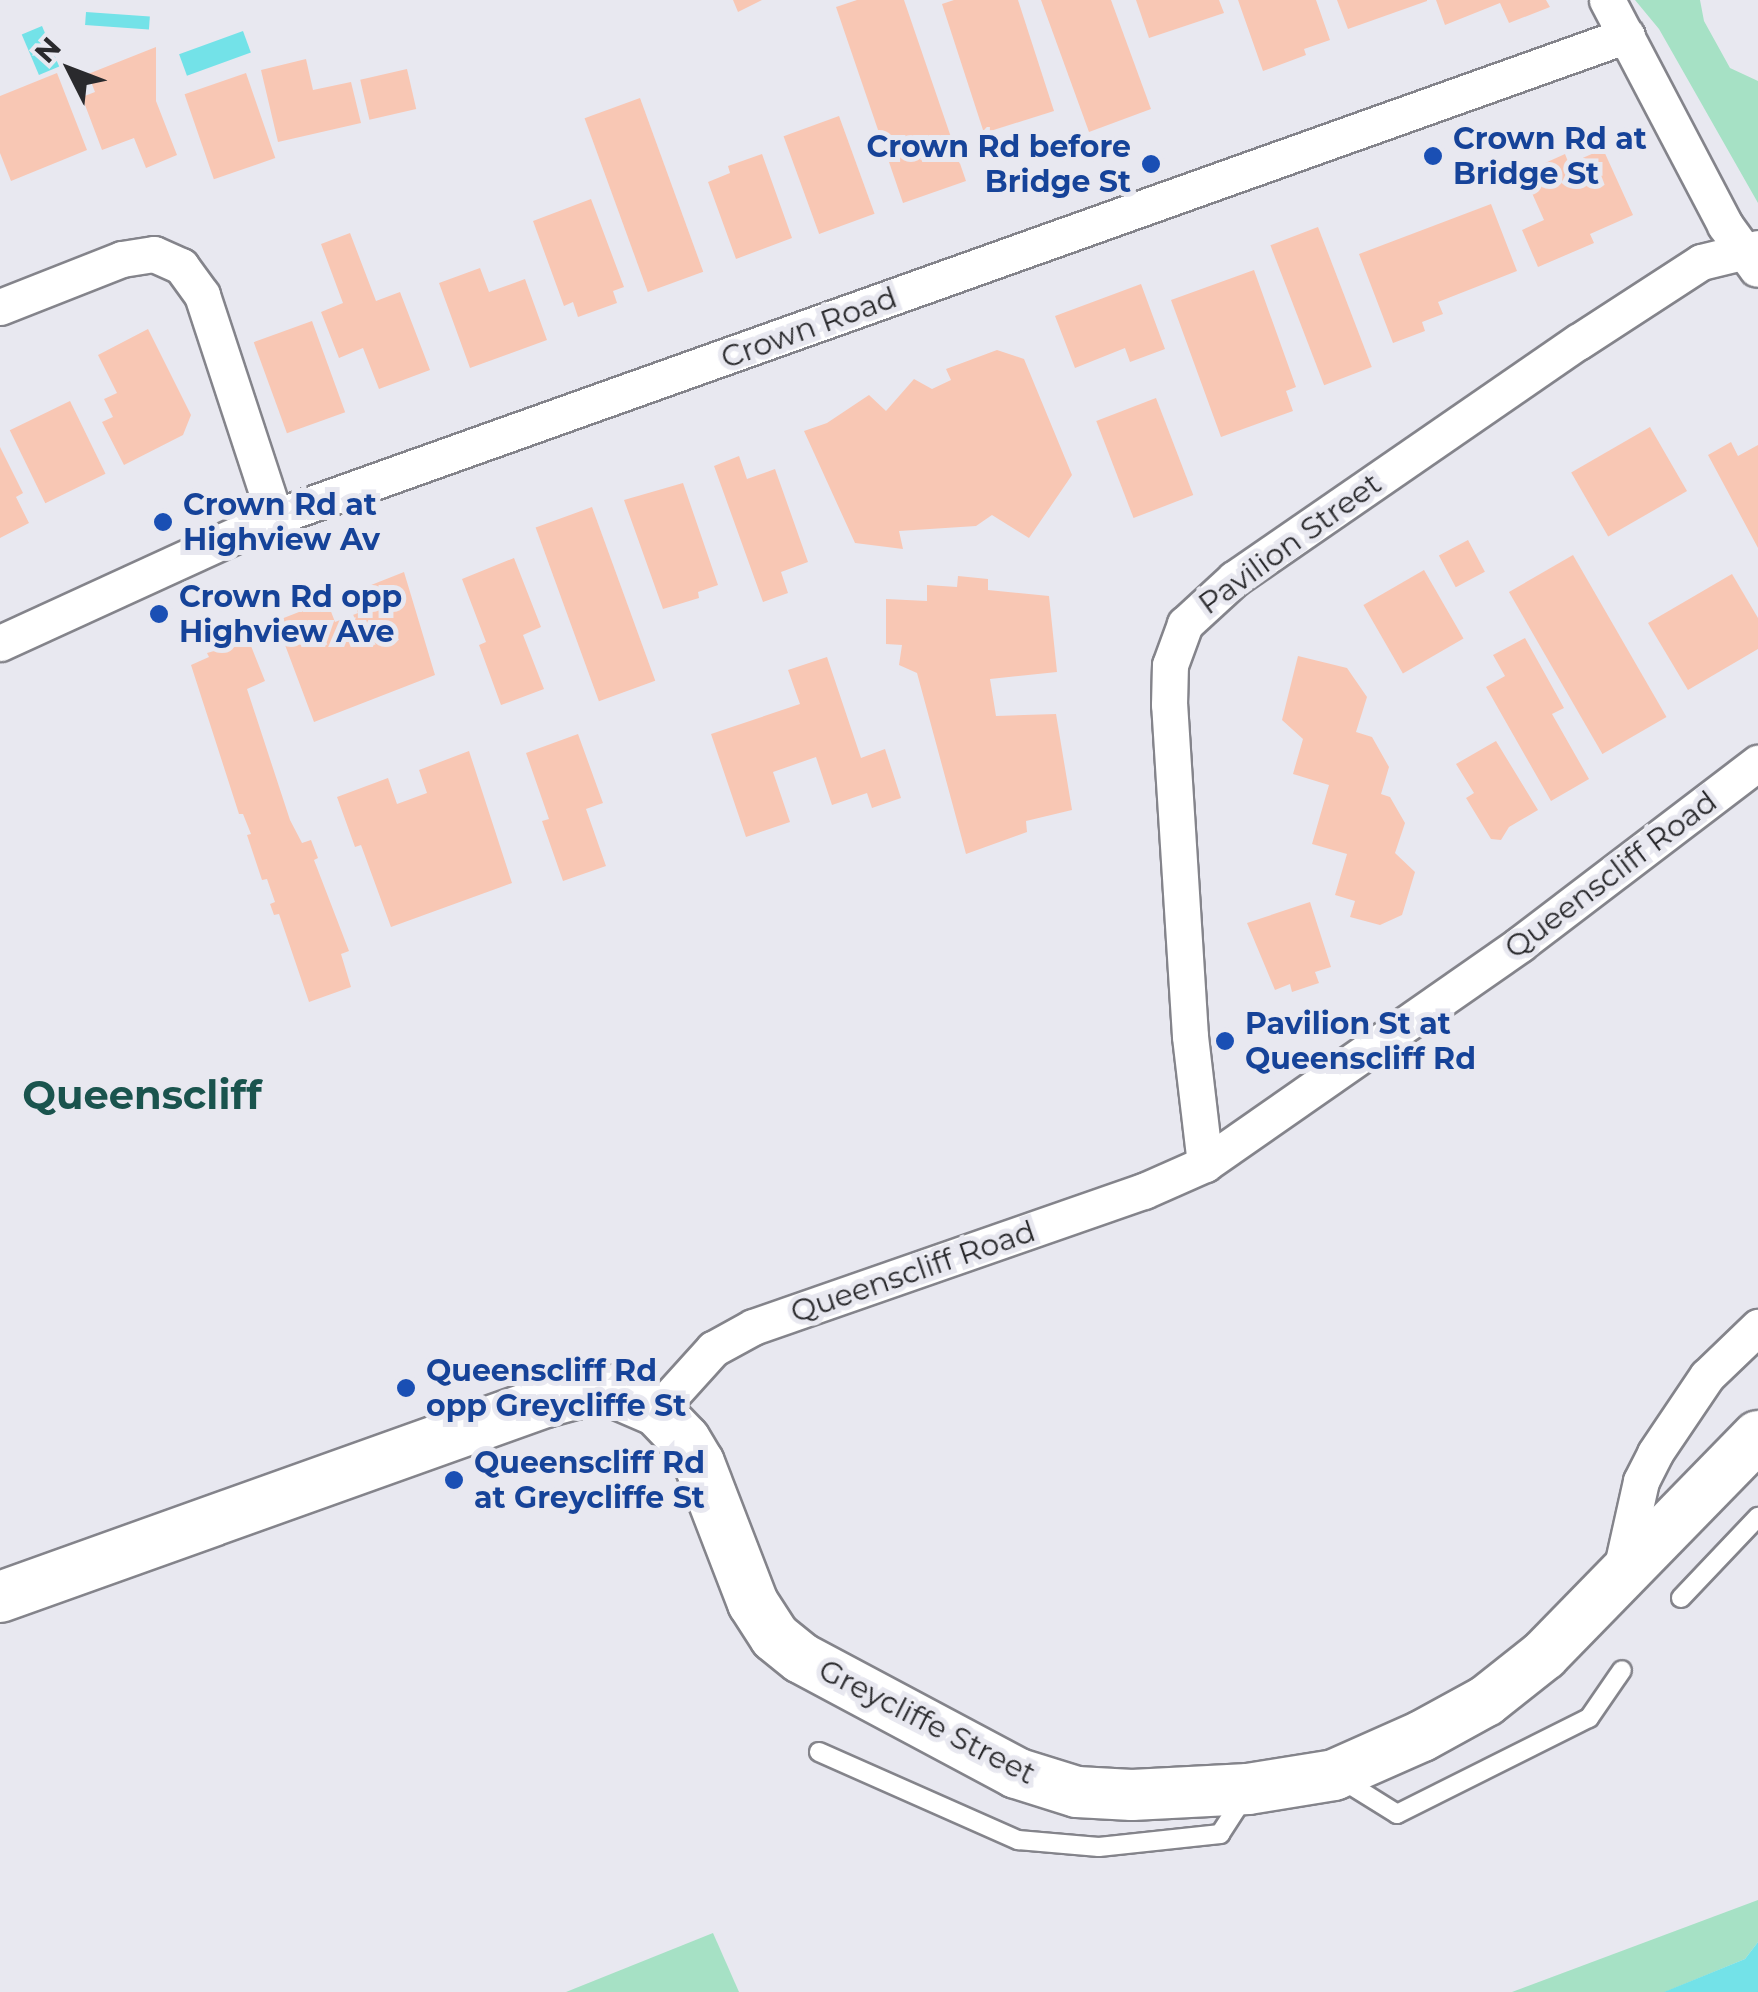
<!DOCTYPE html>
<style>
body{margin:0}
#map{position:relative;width:1758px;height:1992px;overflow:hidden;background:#e8e8f0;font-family:Montserrat,sans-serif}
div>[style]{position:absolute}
.green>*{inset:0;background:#a6e1c5}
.water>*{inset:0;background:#73e2e8;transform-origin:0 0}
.building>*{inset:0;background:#f8c7b4;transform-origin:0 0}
.roads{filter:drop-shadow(2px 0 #84848b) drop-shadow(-2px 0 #84848b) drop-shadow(0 2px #84848b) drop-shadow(0 -2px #84848b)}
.lane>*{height:18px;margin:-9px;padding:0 9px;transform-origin:9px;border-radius:9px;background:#fff}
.street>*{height:35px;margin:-17.5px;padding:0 17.5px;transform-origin:17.5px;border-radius:17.5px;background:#fff}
.secondary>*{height:50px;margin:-25px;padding:0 25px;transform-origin:25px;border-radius:25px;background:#fff}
.dots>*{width:28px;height:28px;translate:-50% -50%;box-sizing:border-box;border:5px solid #e8e8f0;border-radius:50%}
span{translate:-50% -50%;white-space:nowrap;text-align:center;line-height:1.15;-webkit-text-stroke:10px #e8e8f0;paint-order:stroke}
.transit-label{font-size:30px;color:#164399;font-weight:700}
.left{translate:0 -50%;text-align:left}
.right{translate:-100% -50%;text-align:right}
.street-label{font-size:30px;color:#2a2a2d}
.district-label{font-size:40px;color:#1a544e;font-weight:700}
.north{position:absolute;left:20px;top:20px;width:100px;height:100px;-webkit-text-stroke:8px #e8e8f0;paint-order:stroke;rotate:312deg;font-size:28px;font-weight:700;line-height:40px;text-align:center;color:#2a2a2d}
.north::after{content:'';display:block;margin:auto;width:35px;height:45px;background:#2a2a2d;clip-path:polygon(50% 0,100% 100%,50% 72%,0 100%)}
</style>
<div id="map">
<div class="green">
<div style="clip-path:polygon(1635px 0,1700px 0,1704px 21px,1730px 68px,1758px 81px,1758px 203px,1659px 29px)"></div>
<div style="clip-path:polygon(1758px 1900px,1758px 1942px,1745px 1959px,1665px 1992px,1512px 1992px)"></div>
<div style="clip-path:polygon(713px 1933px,739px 1992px,566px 1992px)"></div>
</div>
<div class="water">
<div style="left:86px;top:12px;width:64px;height:13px;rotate:4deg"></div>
<div style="left:42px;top:26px;width:44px;height:22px;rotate:67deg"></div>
<div style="left:243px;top:31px;width:23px;height:68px;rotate:70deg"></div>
<div style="clip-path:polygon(1758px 1942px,1758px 1992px,1664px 1992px,1745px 1959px)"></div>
</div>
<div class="building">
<div style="clip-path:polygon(733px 0,762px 0,738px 12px)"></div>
<div style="clip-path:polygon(857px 0,904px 0,966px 181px,903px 203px,836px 7px)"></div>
<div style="clip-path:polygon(954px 0,1018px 0,1054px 111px,984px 133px,942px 4px)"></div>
<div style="clip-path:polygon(1041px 0,1111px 0,1151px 109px,1089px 132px)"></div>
<div style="clip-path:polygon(1136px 0,1219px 0,1224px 13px,1149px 38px)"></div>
<div style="clip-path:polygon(1238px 0,1316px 0,1330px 40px,1304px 49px,1306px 55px,1263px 71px)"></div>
<div style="clip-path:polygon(1337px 0,1427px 0,1427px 1px,1348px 29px)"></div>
<div style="clip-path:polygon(1436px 0,1546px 0,1550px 7px,1509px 23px,1500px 3px,1445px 25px)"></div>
<div style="clip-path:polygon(156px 47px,156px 101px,177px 155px,146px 168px,134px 138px,102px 150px,82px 97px,95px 92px,88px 74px)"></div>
<div style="clip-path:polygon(306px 59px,313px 90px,351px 82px,361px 123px,278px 142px,261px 70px)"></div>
<div style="left:407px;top:69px;width:41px;height:48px;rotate:77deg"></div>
<div style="clip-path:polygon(57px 73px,87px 150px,11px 181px,0 153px,0 96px)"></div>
<div style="left:246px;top:73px;width:90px;height:65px;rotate:71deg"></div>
<div style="left:640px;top:98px;width:185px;height:59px;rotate:70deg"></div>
<div style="left:839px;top:116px;width:104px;height:59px;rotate:70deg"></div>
<div style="clip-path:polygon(1603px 149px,1633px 215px,1590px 234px,1594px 243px,1538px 267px,1522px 230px,1544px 220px,1523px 173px,1565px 154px,1569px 164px)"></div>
<div style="clip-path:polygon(762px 154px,792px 238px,736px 259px,708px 182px,730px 173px,728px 166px)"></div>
<div style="clip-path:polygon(591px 199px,624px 287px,613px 291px,617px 303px,578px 317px,573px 302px,564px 306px,533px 221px)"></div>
<div style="clip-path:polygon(1491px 204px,1517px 271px,1438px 302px,1443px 314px,1422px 322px,1425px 331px,1393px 343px,1359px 254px)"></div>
<div style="left:1318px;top:227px;width:150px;height:51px;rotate:69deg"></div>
<div style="clip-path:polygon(350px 233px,376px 301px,400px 292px,430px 370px,379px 389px,363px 348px,339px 358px,321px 312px,343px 303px,321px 244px)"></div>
<div style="clip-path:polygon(480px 268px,489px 292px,525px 279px,547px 340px,470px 368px,439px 283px)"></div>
<div style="clip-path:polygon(1254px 270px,1296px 387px,1286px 391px,1293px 411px,1221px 437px,1171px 300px)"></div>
<div style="clip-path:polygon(1141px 284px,1165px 349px,1130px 362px,1125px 348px,1075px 368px,1055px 316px)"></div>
<div style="left:312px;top:321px;width:97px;height:62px;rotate:70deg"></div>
<div style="clip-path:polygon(148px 329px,191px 415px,183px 435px,124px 465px,102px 422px,113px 417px,104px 399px,117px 393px,98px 355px)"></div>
<div style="clip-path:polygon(997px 350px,1024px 359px,1072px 475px,1029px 538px,992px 515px,976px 526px,899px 531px,903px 549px,855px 543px,804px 431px,827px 423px,869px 395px,886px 411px,914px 379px,932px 389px,951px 380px,946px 369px)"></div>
<div style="left:1156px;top:398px;width:104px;height:64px;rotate:69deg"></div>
<div style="left:70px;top:401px;width:81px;height:67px;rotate:64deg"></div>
<div style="left:1650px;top:427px;width:74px;height:91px;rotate:60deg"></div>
<div style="clip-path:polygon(1731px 442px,1738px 456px,1758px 445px,1758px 548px,1708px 455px)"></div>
<div style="clip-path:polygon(0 447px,23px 493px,16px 497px,29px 523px,0 538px)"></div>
<div style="clip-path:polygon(739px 456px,747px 479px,775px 469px,808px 562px,781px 572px,788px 593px,763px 602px,714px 466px)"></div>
<div style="clip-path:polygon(683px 483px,718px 585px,698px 592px,699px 598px,663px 609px,624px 500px)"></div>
<div style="left:592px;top:507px;width:185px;height:60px;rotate:70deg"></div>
<div style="left:1468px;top:540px;width:36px;height:33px;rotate:62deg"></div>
<div style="left:1573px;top:555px;width:187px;height:74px;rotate:60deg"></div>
<div style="clip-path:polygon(514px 558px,541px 627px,523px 635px,544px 689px,501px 705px,479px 645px,486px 642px,462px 579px)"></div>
<div style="left:1424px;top:570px;width:79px;height:70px;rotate:60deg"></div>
<div style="clip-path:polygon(404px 572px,435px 675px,314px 722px,276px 621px,327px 601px,335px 622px,358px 613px,351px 593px)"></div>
<div style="clip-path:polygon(1732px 574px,1758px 618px,1758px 649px,1688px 690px,1648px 623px)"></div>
<div style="clip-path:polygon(958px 576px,988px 579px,988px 590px,1049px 596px,1057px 672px,990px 679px,996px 716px,1056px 714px,1072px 810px,1026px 821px,1027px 832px,966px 854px,917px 673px,899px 665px,902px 645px,886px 644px,886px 599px,927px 601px,927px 585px,957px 587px)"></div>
<div style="clip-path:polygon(1525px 638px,1564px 708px,1552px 714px,1589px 779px,1551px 801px,1486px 687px,1505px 676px,1493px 655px)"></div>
<div style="clip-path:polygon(249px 641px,265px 681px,247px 689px,290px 820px,302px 843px,311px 840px,318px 858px,314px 860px,349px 951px,341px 954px,351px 987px,309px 1002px,279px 914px,274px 915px,270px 904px,275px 902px,267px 879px,262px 880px,247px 835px,251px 834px,243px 814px,239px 814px,191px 665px,209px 657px,207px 653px)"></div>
<div style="clip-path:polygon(1298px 656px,1347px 668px,1367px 697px,1356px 732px,1372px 737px,1389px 767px,1381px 794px,1390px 797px,1405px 823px,1395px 853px,1415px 872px,1402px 915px,1380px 925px,1350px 917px,1355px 901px,1335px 895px,1347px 854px,1312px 844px,1329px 785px,1293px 774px,1303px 739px,1282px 720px)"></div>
<div style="clip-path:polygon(827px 657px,861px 758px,885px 749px,901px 798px,872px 808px,867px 793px,832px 805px,816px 757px,773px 772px,790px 822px,746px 837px,711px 734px,800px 704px,788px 670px)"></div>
<div style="clip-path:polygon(578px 734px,603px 803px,586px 809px,606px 866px,563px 881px,542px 821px,549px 819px,526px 753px)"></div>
<div style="clip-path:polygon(1496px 741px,1538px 810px,1509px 827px,1501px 840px,1491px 839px,1466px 798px,1474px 793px,1456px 764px)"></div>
<div style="clip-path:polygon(469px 751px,512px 883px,391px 927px,361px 845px,355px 847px,337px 797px,388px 778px,397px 804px,427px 793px,419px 770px)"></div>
<div style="clip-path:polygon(1310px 902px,1331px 967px,1315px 972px,1319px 983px,1292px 992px,1290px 984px,1275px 990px,1247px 923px)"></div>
</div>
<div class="roads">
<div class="lane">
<div style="left:1681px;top:1598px;width:112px;rotate:-46.5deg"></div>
<div style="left:819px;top:1752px;width:218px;rotate:23.9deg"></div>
<div style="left:1018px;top:1840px;width:81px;rotate:4.9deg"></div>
<div style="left:1099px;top:1847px;width:122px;rotate:-6.1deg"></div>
<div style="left:1220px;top:1834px;width:44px;rotate:-57deg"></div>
<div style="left:1341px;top:1779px;width:66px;rotate:32deg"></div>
<div style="left:1397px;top:1814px;width:215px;rotate:-26.6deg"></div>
<div style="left:1589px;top:1718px;width:58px;rotate:-55.5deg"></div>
</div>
<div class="street">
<div style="left:1607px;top:0;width:254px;rotate:62.3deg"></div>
<div style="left:1725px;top:225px;width:54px;rotate:54deg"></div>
<div style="left:0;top:307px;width:131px;rotate:-21.5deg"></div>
<div style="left:122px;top:259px;width:32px;rotate:-9deg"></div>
<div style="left:154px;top:254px;width:30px;rotate:24deg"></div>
<div style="left:181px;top:266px;width:36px;rotate:54deg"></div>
<div style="left:202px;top:295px;width:234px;rotate:71.8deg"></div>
<div style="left:0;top:643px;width:302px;rotate:-24.6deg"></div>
<div style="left:275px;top:517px;width:1435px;rotate:-19.62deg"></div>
<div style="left:1205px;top:1164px;width:129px;rotate:-96.7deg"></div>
<div style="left:1190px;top:1036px;width:332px;rotate:-93.6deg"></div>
<div style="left:1169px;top:705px;width:40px;rotate:-88.6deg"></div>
<div style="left:1170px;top:665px;width:44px;rotate:-69.9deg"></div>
<div style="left:1185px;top:624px;width:67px;rotate:-42.6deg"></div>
<div style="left:1234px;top:579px;width:418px;rotate:-34.6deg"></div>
<div style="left:1578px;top:342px;width:147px;rotate:-33deg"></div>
<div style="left:1701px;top:262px;width:59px;rotate:-13.8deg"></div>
<div style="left:657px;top:1411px;width:84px;rotate:-47.9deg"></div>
<div style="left:713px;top:1349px;width:46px;rotate:-28.8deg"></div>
<div style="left:753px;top:1327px;width:414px;rotate:-19.2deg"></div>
<div style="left:1144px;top:1191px;width:67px;rotate:-23.9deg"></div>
<div style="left:1205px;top:1164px;width:384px;rotate:-34.9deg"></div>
<div style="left:1520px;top:944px;width:299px;rotate:-37.3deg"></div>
<div style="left:1620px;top:1575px;width:96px;rotate:-77.4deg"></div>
<div style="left:1641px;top:1481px;width:31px;rotate:-63deg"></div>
<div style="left:1655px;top:1453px;width:93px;rotate:-56deg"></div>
<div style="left:1707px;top:1376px;width:71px;rotate:-43.9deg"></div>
</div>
<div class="secondary">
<div style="left:0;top:1597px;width:579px;rotate:-19.69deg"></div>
<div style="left:545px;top:1402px;width:31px;rotate:-15deg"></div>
<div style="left:575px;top:1394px;width:36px;rotate:-5deg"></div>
<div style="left:611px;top:1391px;width:50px;rotate:23.5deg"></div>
<div style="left:657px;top:1411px;width:40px;rotate:46deg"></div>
<div style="left:685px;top:1440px;width:27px;rotate:59deg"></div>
<div style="left:699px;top:1463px;width:150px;rotate:68.9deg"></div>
<div style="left:753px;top:1603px;width:40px;rotate:57.1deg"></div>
<div style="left:775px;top:1637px;width:33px;rotate:39deg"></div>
<div style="left:801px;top:1658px;width:244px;rotate:28.1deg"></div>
<div style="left:1016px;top:1773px;width:64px;rotate:17.3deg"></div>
<div style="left:1077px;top:1792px;width:55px;rotate:3.1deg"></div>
<div style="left:1132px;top:1795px;width:116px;rotate:-3deg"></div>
<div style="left:1248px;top:1789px;width:87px;rotate:-9.2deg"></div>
<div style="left:1334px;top:1775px;width:96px;rotate:-23.9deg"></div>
<div style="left:1422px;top:1736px;width:73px;rotate:-28.7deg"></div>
<div style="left:1486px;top:1701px;width:74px;rotate:-38.4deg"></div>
<div style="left:1544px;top:1655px;width:306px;rotate:-45.7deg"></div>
</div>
</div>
<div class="dots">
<div style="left:1433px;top:156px;background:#1a4fb4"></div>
<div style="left:1151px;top:164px;background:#1a4fb4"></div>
<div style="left:163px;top:522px;background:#1a4fb4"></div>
<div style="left:159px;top:614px;background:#1a4fb4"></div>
<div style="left:1225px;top:1041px;background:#1a4fb4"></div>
<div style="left:406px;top:1388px;background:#1a4fb4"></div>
<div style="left:454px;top:1480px;background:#1a4fb4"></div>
</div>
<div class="transit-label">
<span class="left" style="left:1453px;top:156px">Crown Rd at<br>Bridge St</span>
<span class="right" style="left:1131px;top:164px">Crown Rd before<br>Bridge St</span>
<span class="left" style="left:183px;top:522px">Crown Rd at<br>Highview Av</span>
<span class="left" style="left:179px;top:614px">Crown Rd opp<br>Highview Ave</span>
<span class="left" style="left:1245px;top:1041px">Pavilion St at<br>Queenscliff Rd</span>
<span class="left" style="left:426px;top:1388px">Queenscliff Rd<br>opp Greycliffe St</span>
<span class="left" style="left:474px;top:1480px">Queenscliff Rd<br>at Greycliffe St</span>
</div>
<div class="street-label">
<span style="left:809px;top:328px;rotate:-20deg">Crown Road</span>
<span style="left:1290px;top:544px;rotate:-36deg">Pavilion Street</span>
<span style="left:1611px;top:875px;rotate:-37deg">Queenscliff Road</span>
<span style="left:913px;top:1272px;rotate:-19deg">Queenscliff Road</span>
<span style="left:927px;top:1722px;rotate:27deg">Greycliffe Street</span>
</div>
<div class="district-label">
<span style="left:142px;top:1095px">Queenscliff</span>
</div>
<div class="north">N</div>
</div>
